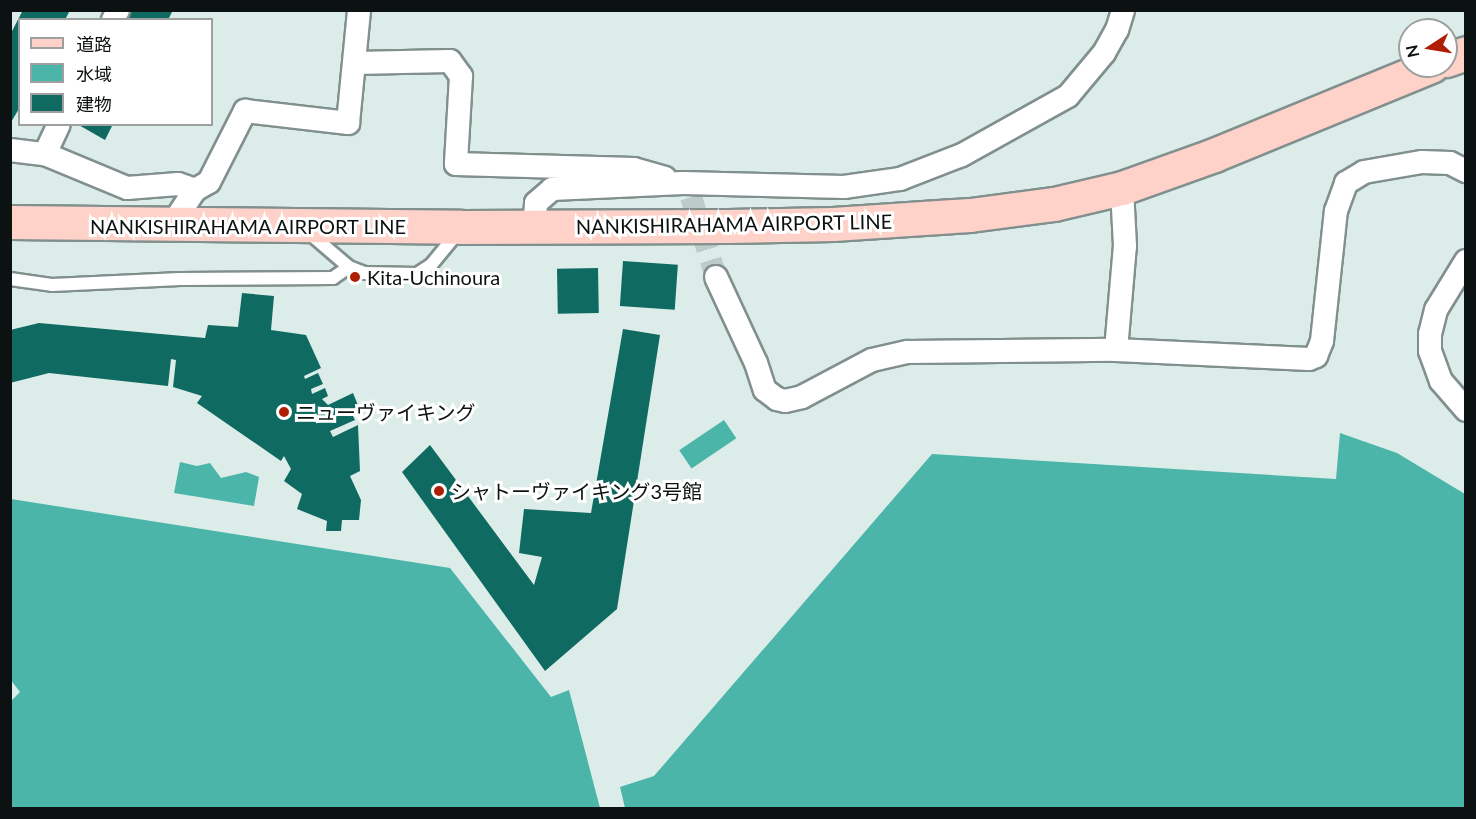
<!DOCTYPE html>
<meta charset="utf-8">
<style>
body{margin:0}
#map{position:relative;width:1476px;height:819px;overflow:hidden;background:#dcece9;font-family:Lato,"Noto Sans JP",sans-serif}
div>[style]{position:absolute}
.water>*{inset:0;background:#4bb5a9;transform-origin:0 0}
.building>*{inset:0;background:#0f6a61;transform-origin:0 0}
.street-tunnel>*{height:22px;margin-top:-11px;transform-origin:0;background:repeating-linear-gradient(90deg,#bdcbc9 0 22px,transparent 0 33px)}
.roads{filter:drop-shadow(2px 0 #81908e) drop-shadow(-2px 0 #81908e) drop-shadow(0 2px #81908e) drop-shadow(0 -2px #81908e)}
.lane>*{height:12px;margin:-6px;padding:0 6px;transform-origin:6px;border-radius:6px;background:#fff}
.street>*{height:22px;margin:-11px;padding:0 11px;transform-origin:11px;border-radius:11px;background:#fff}
.primary>*{height:33px;margin:-16.5px;padding:0 16.5px;transform-origin:16.5px;border-radius:16.5px;background:#fed2c9}
.dots>*{width:16px;height:16px;translate:-50% -50%;box-sizing:border-box;border:3px solid #fff;border-radius:50%}
span{translate:-50% -50%;white-space:nowrap;text-align:center;line-height:1.15;-webkit-text-stroke:6px #fff;paint-order:stroke}
.street-label{font-size:20px;color:#0c1211}
.poi-label{font-size:20px;color:#0c1211}
.left{translate:0 -50%;text-align:left}
.frame{position:absolute;inset:0;border:12px solid #0c1211;pointer-events:none}
.legend{position:absolute;left:18px;top:18px;width:195px;height:108px;box-sizing:border-box;background:#fff;border:2px solid #9ea0a0;margin:0;padding:8px 10px;list-style:none;font-size:18px;color:#0c1211}
.legend li{display:flex;align-items:center;gap:12px;height:30px}
.legend b{width:30px;border:2px solid #9ea0a0}
.north{position:absolute;left:1398px;top:18px;width:60px;height:60px;box-sizing:border-box;background:#fff;border:2px solid #9ea0a0;border-radius:50%;rotate:258deg;font-size:16px;font-weight:700;line-height:24px;text-align:center;color:#0c1211}
.north::after{content:'';display:block;margin:auto;width:21px;height:27px;background:#ad1e03;clip-path:polygon(50% 0,100% 100%,50% 72%,0 100%)}
</style>
<div id="map">
<div class="water">
<div style="left:724px;top:420px;width:22px;height:54px;rotate:56deg"></div>
<div style="clip-path:polygon(1340px 433px,1397px 453px,1465px 494px,1465px 808px,625px 808px,620px 787px,654px 776px,932px 454px,1336px 479px)"></div>
<div style="clip-path:polygon(180px 462px,197px 466px,210px 463px,221px 478px,246px 472px,259px 477px,254px 506px,174px 493px)"></div>
<div style="clip-path:polygon(11px 499px,450px 568px,551px 697px,569px 690px,600px 808px,11px 808px,11px 701px,20px 692px,10px 679px)"></div>
</div>
<div class="building">
<div style="clip-path:polygon(23px 10px,70px 10px,65px 20px,20px 20px,20px 107px,10px 124px,10px 35px)"></div>
<div style="clip-path:polygon(130px 10px,173px 10px,168px 20px,125px 20px)"></div>
<div style="clip-path:polygon(77px 124px,113px 124px,105px 140px)"></div>
<div style="left:623px;top:261px;width:55px;height:45px;rotate:4deg"></div>
<div style="left:598px;top:268px;width:45px;height:41px;rotate:89deg"></div>
<div style="clip-path:polygon(242px 293px,274px 296px,271px 330px,306px 335px,321px 368px,304px 376px,305px 379px,318px 373px,323px 384px,311px 389px,312px 394px,325px 388px,328px 396px,322px 399px,328px 405px,353px 393px,360px 410px,352px 414px,355px 420px,330px 431px,333px 437px,358px 425px,360px 471px,350px 476px,361px 500px,359px 520px,342px 520px,341px 531px,326px 531px,327px 521px,297px 509px,302px 494px,284px 481px,291px 469px,284px 456px,281px 461px,197px 403px,202px 396px,173px 387px,176px 360px,171px 359px,168px 386px,49px 373px,10px 383px,10px 330px,39px 323px,205px 338px,208px 325px,238px 327px)"></div>
<div style="clip-path:polygon(623px 329px,660px 335px,617px 609px,545px 671px,402px 472px,430px 445px,534px 585px,542px 557px,519px 553px,524px 509px,591px 513px)"></div>
</div>
<div class="street-tunnel">
<div style="left:691px;top:197px;width:84px;rotate:72.6deg"></div>
</div>
<div class="roads">
<div class="lane">
<div style="left:308px;top:232px;width:54px;rotate:40.5deg"></div>
<div style="left:349px;top:267px;width:17px;rotate:21deg"></div>
<div style="left:365px;top:273px;width:52px;rotate:1.1deg"></div>
<div style="left:417px;top:274px;width:17px;rotate:-33deg"></div>
<div style="left:431px;top:265px;width:44px;rotate:-50.5deg"></div>
<div style="left:10px;top:279px;width:42px;rotate:8.1deg"></div>
<div style="left:52px;top:285px;width:128px;rotate:-2.7deg"></div>
<div style="left:180px;top:279px;width:153px;rotate:-0.4deg"></div>
<div style="left:333px;top:278px;width:19px;rotate:-35deg"></div>
</div>
<div class="street">
<div style="left:113px;top:20px;width:11px;rotate:-63deg"></div>
<div style="left:355px;top:63px;width:95px;rotate:-1.2deg"></div>
<div style="left:450px;top:61px;width:19px;rotate:54deg"></div>
<div style="left:461px;top:76px;width:88px;rotate:93.3deg"></div>
<div style="left:456px;top:164px;width:178px;rotate:1.6deg"></div>
<div style="left:634px;top:169px;width:32px;rotate:16deg"></div>
<div style="left:10px;top:150px;width:35px;rotate:7deg"></div>
<div style="left:45px;top:154px;width:89px;rotate:22.5deg"></div>
<div style="left:127px;top:188px;width:51px;rotate:-4.5deg"></div>
<div style="left:178px;top:184px;width:18px;rotate:19deg"></div>
<div style="left:45px;top:154px;width:33px;rotate:-65deg"></div>
<div style="left:171px;top:226px;width:43px;rotate:-56.3deg"></div>
<div style="left:195px;top:190px;width:16px;rotate:-30deg"></div>
<div style="left:209px;top:182px;width:80px;rotate:-63.1deg"></div>
<div style="left:245px;top:111px;width:104px;rotate:6.6deg"></div>
<div style="left:348px;top:123px;width:114px;rotate:-84.4deg"></div>
<div style="left:534px;top:227px;width:24px;rotate:-85deg"></div>
<div style="left:536px;top:203px;width:21px;rotate:-41deg"></div>
<div style="left:552px;top:189px;width:131px;rotate:-2.6deg"></div>
<div style="left:683px;top:183px;width:161px;rotate:1.4deg"></div>
<div style="left:844px;top:187px;width:57px;rotate:-8.1deg"></div>
<div style="left:900px;top:179px;width:66px;rotate:-21.2deg"></div>
<div style="left:962px;top:155px;width:121px;rotate:-29.1deg"></div>
<div style="left:1068px;top:96px;width:56px;rotate:-50.1deg"></div>
<div style="left:1104px;top:53px;width:26px;rotate:-61deg"></div>
<div style="left:1117px;top:30px;width:21px;rotate:-73deg"></div>
<div style="left:1466px;top:261px;width:57px;rotate:121.5deg"></div>
<div style="left:1436px;top:310px;width:25px;rotate:104deg"></div>
<div style="left:1430px;top:334px;width:17px;rotate:90deg"></div>
<div style="left:1430px;top:351px;width:32px;rotate:70deg"></div>
<div style="left:1441px;top:381px;width:38px;rotate:49deg"></div>
<div style="left:716px;top:277px;width:95px;rotate:65.1deg"></div>
<div style="left:756px;top:363px;width:28px;rotate:72deg"></div>
<div style="left:765px;top:390px;width:15px;rotate:37deg"></div>
<div style="left:777px;top:399px;width:8px;rotate:14deg"></div>
<div style="left:785px;top:401px;width:17px;rotate:-13deg"></div>
<div style="left:802px;top:397px;width:79px;rotate:-27.9deg"></div>
<div style="left:872px;top:360px;width:37px;rotate:-13deg"></div>
<div style="left:908px;top:352px;width:208px;rotate:-0.6deg"></div>
<div style="left:1116px;top:350px;width:193px;rotate:2.7deg"></div>
<div style="left:1309px;top:359px;width:8px;rotate:-23deg"></div>
<div style="left:1316px;top:356px;width:16px;rotate:-68deg"></div>
<div style="left:1322px;top:341px;width:131px;rotate:-83.9deg"></div>
<div style="left:1336px;top:211px;width:30px;rotate:-70deg"></div>
<div style="left:1346px;top:183px;width:21px;rotate:-31deg"></div>
<div style="left:1364px;top:172px;width:59px;rotate:-9.8deg"></div>
<div style="left:1422px;top:162px;width:28px;rotate:2deg"></div>
<div style="left:1450px;top:163px;width:18px;rotate:27deg"></div>
<div style="left:1116px;top:350px;width:104px;rotate:-85.1deg"></div>
<div style="left:1125px;top:246px;width:58px;rotate:-93deg"></div>
</div>
<div class="primary">
<div style="left:1446px;top:60px;width:21px;rotate:-19deg"></div>
<div style="left:10px;top:222px;width:451px;rotate:0.6deg"></div>
<div style="left:461px;top:227px;width:267px;rotate:-0.2deg"></div>
<div style="left:728px;top:226px;width:105px;rotate:-1.1deg"></div>
<div style="left:833px;top:224px;width:137px;rotate:-3.8deg"></div>
<div style="left:970px;top:215px;width:85px;rotate:-7.5deg"></div>
<div style="left:1054px;top:204px;width:70px;rotate:-13.2deg"></div>
<div style="left:1122px;top:188px;width:98px;rotate:-19.7deg"></div>
<div style="left:1214px;top:155px;width:235px;rotate:-22.3deg"></div>
</div>
</div>
<div class="dots">
<div style="left:355px;top:277px;background:#ad1e03"></div>
<div style="left:284px;top:412px;background:#ad1e03"></div>
<div style="left:439px;top:491px;background:#ad1e03"></div>
</div>
<div class="street-label">
<span style="left:734px;top:224px;rotate:-1deg">NANKISHIRAHAMA AIRPORT LINE</span>
<span style="left:248px;top:226px">NANKISHIRAHAMA AIRPORT LINE</span>
</div>
<div class="poi-label">
<span class="left" style="left:367px;top:277px">Kita-Uchinoura</span>
<span class="left" style="left:296px;top:412px">ニューヴァイキング</span>
<span class="left" style="left:451px;top:491px">シャトーヴァイキング3号館</span>
</div>
<div class="frame"></div>
<ul class="legend">
<li><b style="height:8px;background:#fed2c9"></b>道路</li>
<li><b style="height:16px;background:#4bb5a9"></b>水域</li>
<li><b style="height:16px;background:#0f6a61"></b>建物</li>
</ul>
<div class="north">N</div>
</div>
